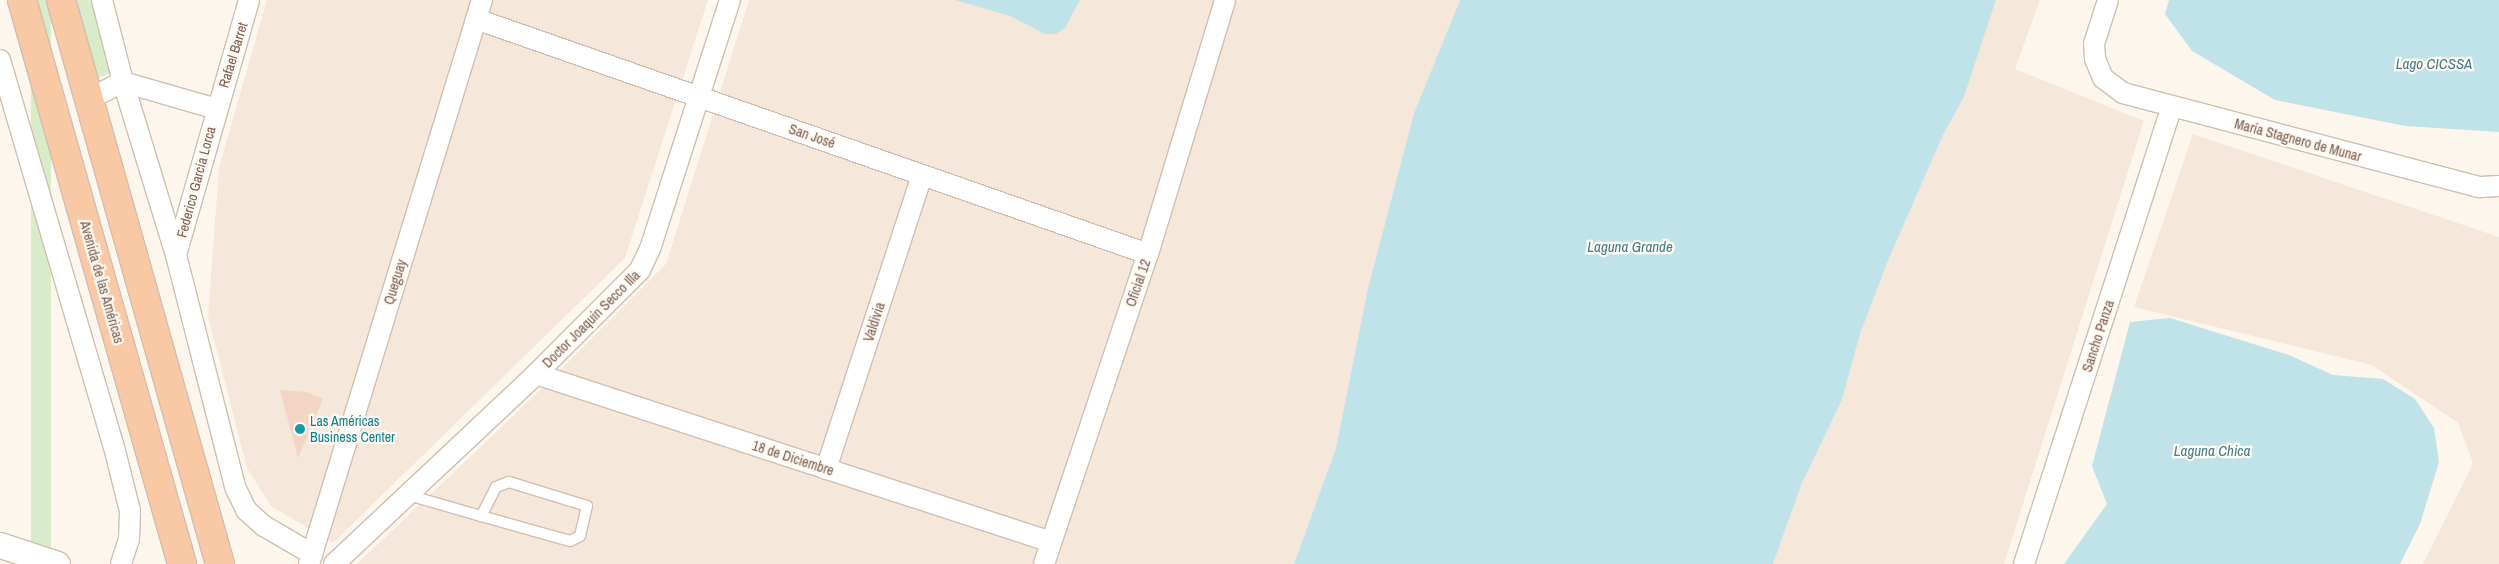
<!DOCTYPE html>
<meta charset="utf-8">
<style>
body{margin:0}
#map{position:relative;width:2499px;height:564px;overflow:hidden;background:#fdf6ec;font-family:"Archivo Narrow",sans-serif}
div>[style]{position:absolute}
.residential>*{inset:0;background:#f5e8da}
.green>*{inset:0;background:#d8ecc9;transform-origin:0 0}
.water>*{inset:0;background:#bfe3e8}
.building>*{inset:0;background:#f3d5c3}
.roads{filter:drop-shadow(1px 0 #d1beb0) drop-shadow(-1px 0 #d1beb0) drop-shadow(0 1px #d1beb0) drop-shadow(0 -1px #d1beb0)}
.service>*{height:10px;margin:-5px;padding:0 5px;transform-origin:5px;border-radius:5px;background:#fff}
.minor>*{height:20px;margin:-10px;padding:0 10px;transform-origin:10px;border-radius:10px;background:#fff}
.tertiary>*{height:25px;margin:-12.5px;padding:0 12.5px;transform-origin:12.5px;border-radius:12.5px;background:#fff}
.trunk>*{height:28px;margin:-14px;padding:0 14px;transform-origin:14px;border-radius:14px;background:#f9c8a4}
.dots>*{width:14px;height:14px;translate:-50% -50%;box-sizing:border-box;border:2px solid #fffaf3;border-radius:50%}
span{translate:-50% -50%;white-space:nowrap;text-align:center;line-height:1.15;-webkit-text-stroke:4.5px #fffaf3;paint-order:stroke}
.street-label{font-size:14px;color:#7a5c4d}
.culture-label{font-size:14px;color:#0d838f}
.left{translate:0 -50%;text-align:left}
.water-label{font-size:15px;color:#437c86;font-style:italic}
</style>
<div id="map">
<div class="residential">
<div style="clip-path:polygon(267px 0,708px 0,625px 258px,333px 543px,271px 506px,247px 468px,208px 316px,219px 168px)"></div>
<div style="clip-path:polygon(749px 0,1460px 0,1414px 113px,1368px 288px,1336px 448px,1294px 564px,357px 564px,529px 401px,666px 264px)"></div>
<div style="clip-path:polygon(1996px 0,2040px 0,2015px 69px,2144px 121px,2004px 564px,1773px 564px,1802px 483px,1842px 400px,1860px 334px,1887px 263px,1943px 135px,1964px 97px)"></div>
<div style="clip-path:polygon(2193px 134px,2499px 237px,2499px 564px,2423px 564px,2473px 463px,2458px 423px,2372px 365px,2134px 307px)"></div>
</div>
<div class="green">
<div style="left:31px;top:0;width:20px;height:587px"></div>
<div style="clip-path:polygon(76px 0,97px 0,113px 73px,99px 77px,93px 73px)"></div>
</div>
<div class="water">
<div style="clip-path:polygon(955px 0,1080px 0,1065px 28px,1056px 34px,1045px 34px,1010px 16px)"></div>
<div style="clip-path:polygon(1460px 0,1996px 0,1964px 97px,1943px 135px,1887px 263px,1860px 334px,1842px 400px,1802px 483px,1773px 564px,1294px 564px,1336px 448px,1368px 288px,1414px 113px)"></div>
<div style="clip-path:polygon(2169px 0,2499px 0,2499px 132px,2405px 126px,2275px 100px,2192px 51px,2165px 14px)"></div>
<div style="clip-path:polygon(2170px 318px,2289px 355px,2333px 375px,2383px 379px,2415px 399px,2434px 428px,2439px 462px,2420px 524px,2400px 564px,2064px 564px,2107px 504px,2092px 466px,2130px 322px)"></div>
</div>
<div class="building">
<div style="clip-path:polygon(280px 390px,307px 392px,323px 399px,298px 458px)"></div>
</div>
<div class="roads">
<div class="service">
<div style="left:408px;top:495px;width:76px;rotate:16deg"></div>
<div style="left:481px;top:516px;width:92px;rotate:15.7deg"></div>
<div style="left:570px;top:541px;width:11px;rotate:-27deg"></div>
<div style="left:580px;top:536px;width:31px;rotate:-77deg"></div>
<div style="left:587px;top:506px;width:82px;rotate:-162.9deg"></div>
<div style="left:509px;top:482px;width:14px;rotate:159deg"></div>
<div style="left:496px;top:487px;width:33px;rotate:117deg"></div>
</div>
<div class="minor">
<div style="left:102px;top:0;width:85px;rotate:75.6deg"></div>
<div style="left:123px;top:82px;width:181px;rotate:73deg"></div>
<div style="left:176px;top:255px;width:239px;rotate:75.7deg"></div>
<div style="left:235px;top:487px;width:25px;rotate:64deg"></div>
<div style="left:246px;top:510px;width:24px;rotate:42deg"></div>
<div style="left:264px;top:526px;width:56px;rotate:30.3deg"></div>
<div style="left:2108px;top:0;width:46px;rotate:107.7deg"></div>
<div style="left:2094px;top:44px;width:15px;rotate:86deg"></div>
<div style="left:2095px;top:59px;width:21px;rotate:67deg"></div>
<div style="left:2103px;top:78px;width:25px;rotate:37deg"></div>
<div style="left:2123px;top:93px;width:369px;rotate:14.8deg"></div>
<div style="left:2480px;top:187px;width:19px;rotate:-3deg"></div>
<div style="left:476px;top:19px;width:712px;rotate:19.27deg"></div>
<div style="left:0;top:60px;width:403px;rotate:73.6deg"></div>
<div style="left:114px;top:447px;width:66px;rotate:76deg"></div>
<div style="left:130px;top:511px;width:28px;rotate:92deg"></div>
<div style="left:129px;top:539px;width:26px;rotate:108deg"></div>
<div style="left:89px;top:99px;width:38px;rotate:-27deg"></div>
<div style="left:123px;top:82px;width:98px;rotate:16deg"></div>
<div style="left:176px;top:255px;width:265px;rotate:-74deg"></div>
<div style="left:536px;top:374px;width:542px;rotate:18.07deg"></div>
<div style="left:826px;top:469px;width:309px;rotate:-71.9deg"></div>
<div style="left:309px;top:564px;width:590px;rotate:-72.95deg"></div>
<div style="left:334px;top:564px;width:277px;rotate:-43.2deg"></div>
<div style="left:536px;top:374px;width:147px;rotate:-45deg"></div>
<div style="left:640px;top:270px;width:26px;rotate:-65deg"></div>
<div style="left:651px;top:246px;width:258px;rotate:-72.2deg"></div>
<div style="left:1044px;top:564px;width:327px;rotate:-71.5deg"></div>
<div style="left:1148px;top:254px;width:265px;rotate:-73.1deg"></div>
<div style="left:2024px;top:564px;width:480px;rotate:-72.1deg"></div>
</div>
<div class="tertiary">
<div style="left:0;top:545px;width:60px;rotate:18.4deg"></div>
</div>
<div class="trunk">
<div style="left:22px;top:0;width:586px;rotate:74.16deg"></div>
<div style="left:61px;top:0;width:586px;rotate:74.26deg"></div>
</div>
</div>
<div class="dots">
<div style="left:300px;top:429px;background:#0f9aa8"></div>
</div>
<div class="street-label">
<span style="left:233px;top:55px;rotate:-73deg">Rafael Barret</span>
<span style="left:812px;top:136px;rotate:19deg">San José</span>
<span style="left:2298px;top:140px;rotate:15deg">María Stagnero de Munar</span>
<span style="left:196px;top:182px;rotate:-75deg">Federico García Lorca</span>
<span style="left:102px;top:282px;rotate:74deg">Avenida de las Américas</span>
<span style="left:395px;top:282px;rotate:-73deg">Queguay</span>
<span style="left:1138px;top:283px;rotate:-71deg">Oficial 12</span>
<span style="left:591px;top:319px;rotate:-45deg">Doctor Joaquín Secco Illa</span>
<span style="left:874px;top:322px;rotate:-72deg">Valdivia</span>
<span style="left:2098px;top:336px;rotate:-72deg">Sancho Panza</span>
<span style="left:793px;top:458px;rotate:18deg">18 de Diciembre</span>
</div>
<div class="culture-label">
<span class="left" style="left:310px;top:429px">Las Américas<br>Business Center</span>
</div>
<div class="water-label">
<span style="left:2434px;top:64px">Lago CICSSA</span>
<span style="left:1630px;top:247px">Laguna Grande</span>
<span style="left:2212px;top:451px">Laguna Chica</span>
</div>
</div>
